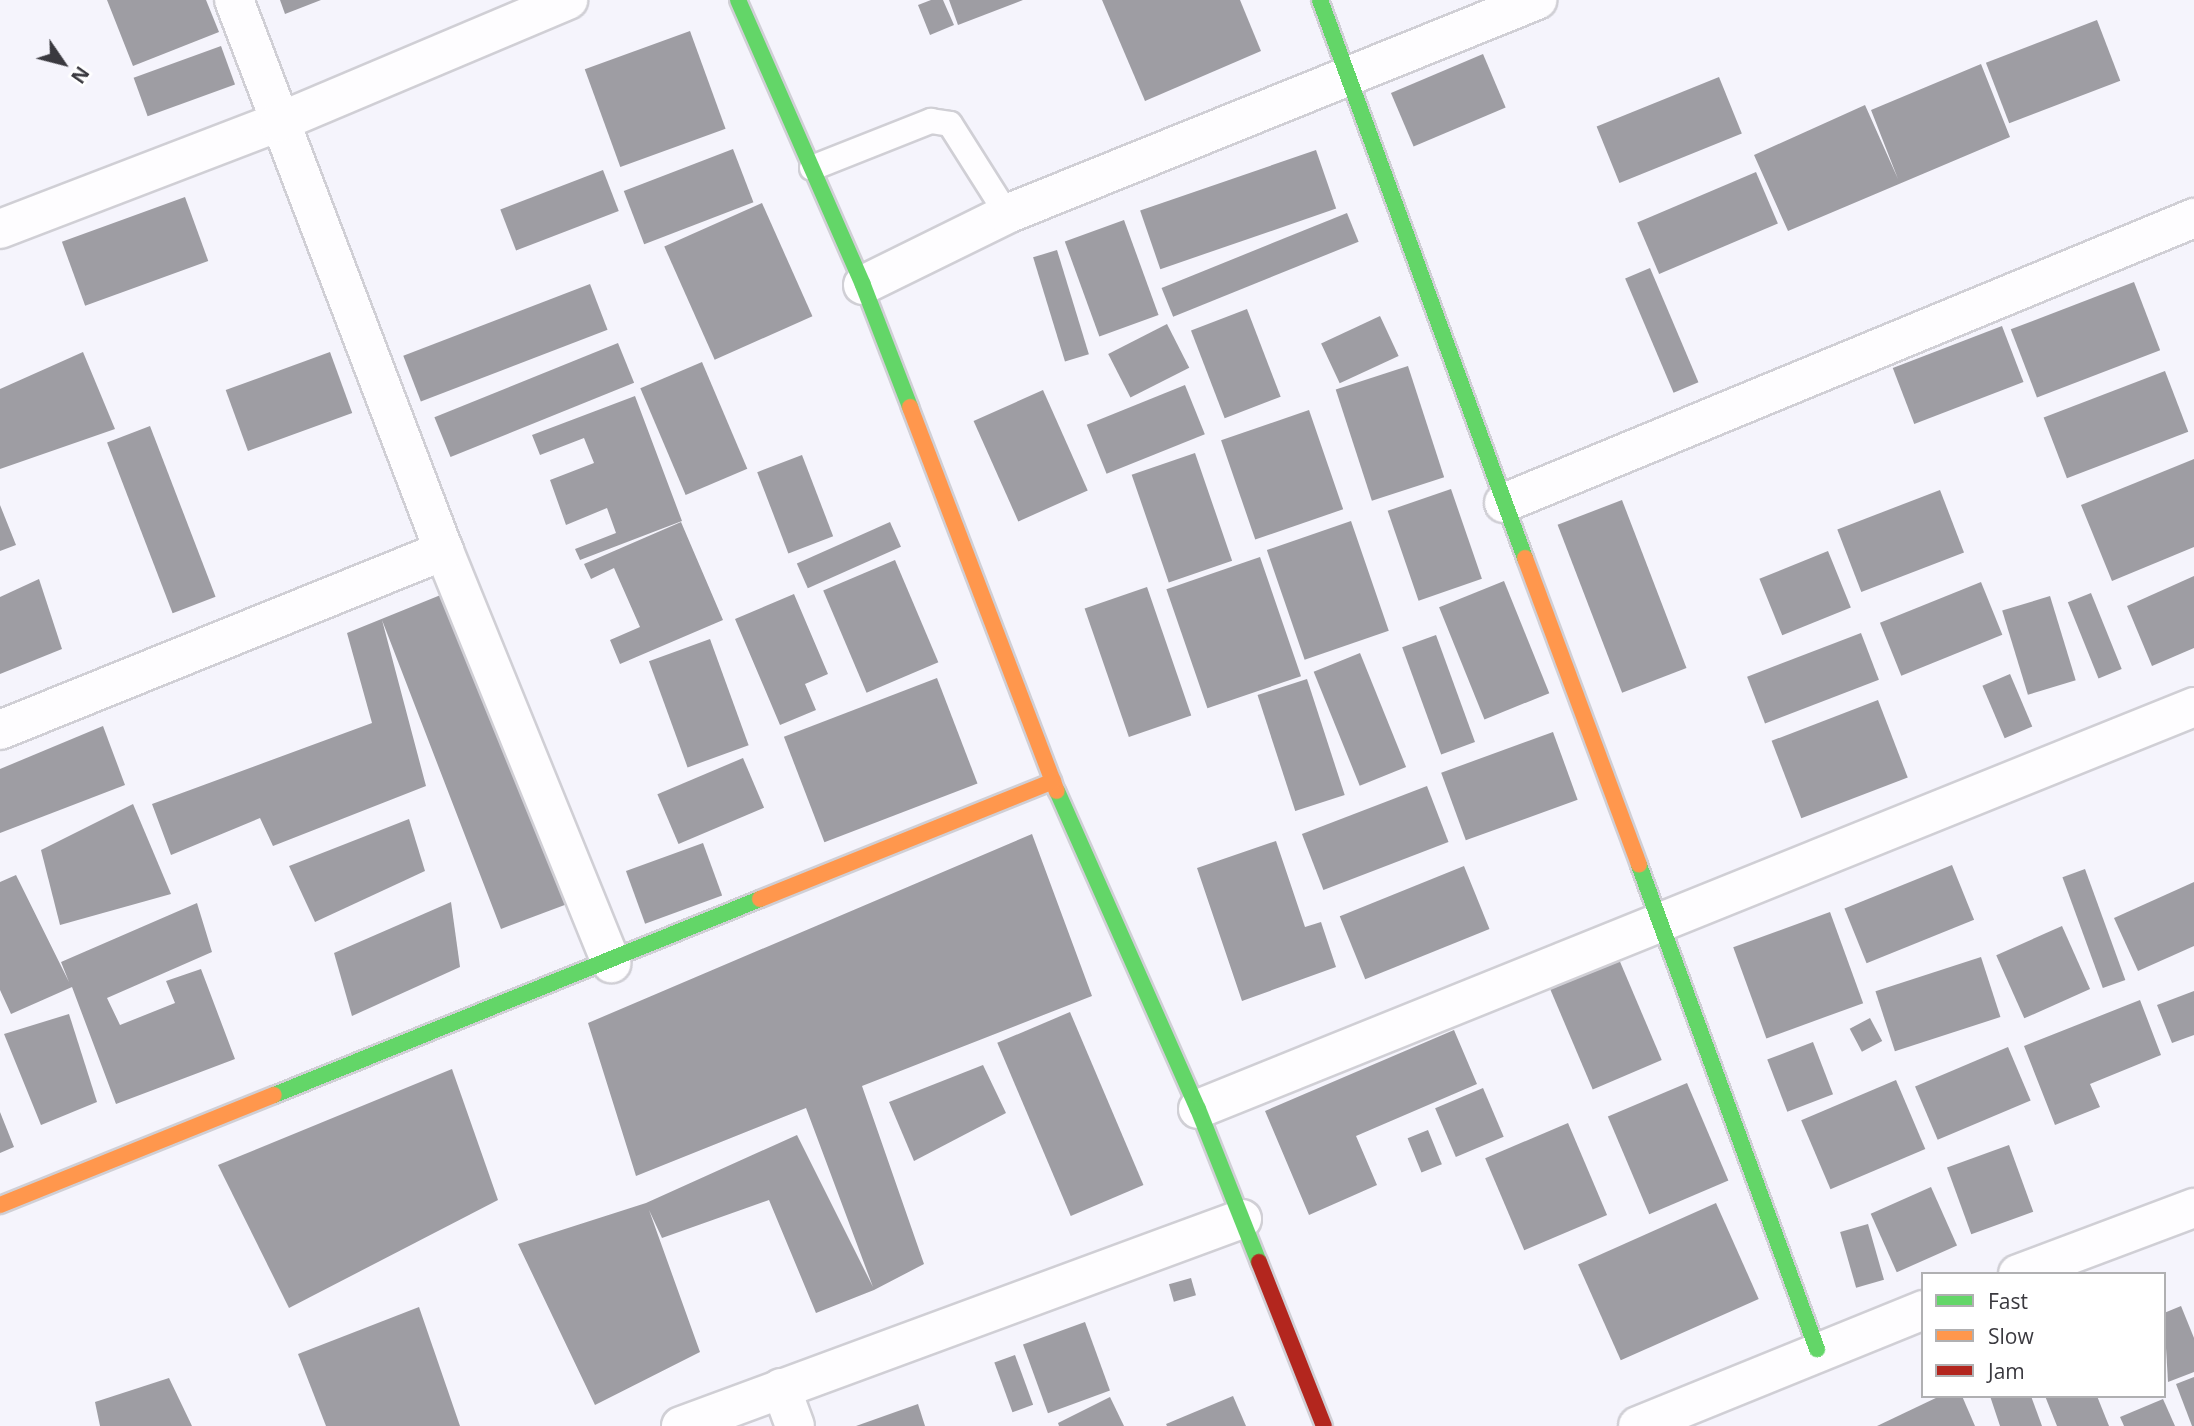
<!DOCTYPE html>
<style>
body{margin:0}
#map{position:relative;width:2194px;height:1426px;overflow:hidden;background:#f5f4fc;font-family:"Open Sans",sans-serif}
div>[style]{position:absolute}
.building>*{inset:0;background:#9e9da3;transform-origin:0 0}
.roads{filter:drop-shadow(2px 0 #d0cfd5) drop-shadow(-2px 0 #d0cfd5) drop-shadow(0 2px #d0cfd5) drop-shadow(0 -2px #d0cfd5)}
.lane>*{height:24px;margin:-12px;padding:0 12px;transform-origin:12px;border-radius:12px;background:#fefdff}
.street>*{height:38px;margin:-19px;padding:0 19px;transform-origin:19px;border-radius:19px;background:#fefdff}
.fast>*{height:16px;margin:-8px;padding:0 8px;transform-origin:8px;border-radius:8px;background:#63d668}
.slow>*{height:16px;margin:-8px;padding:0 8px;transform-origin:8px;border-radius:8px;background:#ff974d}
.jam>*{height:16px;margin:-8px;padding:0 8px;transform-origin:8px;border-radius:8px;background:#b3261e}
span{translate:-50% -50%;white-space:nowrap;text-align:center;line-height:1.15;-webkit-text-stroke:7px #fff;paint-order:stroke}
.legend{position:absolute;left:1921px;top:1272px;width:245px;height:126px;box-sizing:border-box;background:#fff;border:2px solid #b0b0b2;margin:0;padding:9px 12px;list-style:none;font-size:21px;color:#3a393f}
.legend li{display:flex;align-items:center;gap:14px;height:35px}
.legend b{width:35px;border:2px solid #b0b0b2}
.north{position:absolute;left:28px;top:28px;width:70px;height:70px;-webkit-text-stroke:5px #fff;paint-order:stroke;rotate:125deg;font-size:19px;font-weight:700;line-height:28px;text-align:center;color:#3a393f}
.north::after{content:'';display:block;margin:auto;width:24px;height:32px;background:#3a393f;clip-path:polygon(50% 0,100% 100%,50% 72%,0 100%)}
</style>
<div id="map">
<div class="building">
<div style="clip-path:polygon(107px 0,206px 0,219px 32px,133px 66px)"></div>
<div style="clip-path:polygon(280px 0,321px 0,285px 14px)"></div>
<div style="clip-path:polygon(931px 0,943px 0,954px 25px,930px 35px,918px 5px)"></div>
<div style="clip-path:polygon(949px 0,1023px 0,958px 25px)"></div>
<div style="clip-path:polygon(1102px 0,1240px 0,1261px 51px,1145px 101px)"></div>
<div style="left:2097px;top:20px;width:65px;height:119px;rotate:69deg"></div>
<div style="left:690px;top:31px;width:104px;height:112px;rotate:70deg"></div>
<div style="left:221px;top:46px;width:41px;height:93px;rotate:70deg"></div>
<div style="left:1483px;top:54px;width:58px;height:100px;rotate:67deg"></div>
<div style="clip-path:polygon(1981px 64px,2010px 137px,1788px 231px,1754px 155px,1865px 105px,1898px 179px,1871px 110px)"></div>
<div style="left:1719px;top:77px;width:61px;height:132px;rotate:68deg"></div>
<div style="left:733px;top:149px;width:57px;height:117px;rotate:69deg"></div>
<div style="left:1316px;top:150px;width:62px;height:186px;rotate:71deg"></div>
<div style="left:603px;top:170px;width:44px;height:110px;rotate:69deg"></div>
<div style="left:1756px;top:172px;width:56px;height:129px;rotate:67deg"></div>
<div style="left:185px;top:197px;width:68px;height:131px;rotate:70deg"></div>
<div style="left:762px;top:203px;width:124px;height:107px;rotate:66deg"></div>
<div style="left:1347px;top:213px;width:31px;height:200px;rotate:68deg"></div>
<div style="left:1124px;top:220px;width:101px;height:63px;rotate:70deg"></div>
<div style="left:1057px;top:250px;width:109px;height:25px;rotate:73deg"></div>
<div style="left:1650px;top:268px;width:124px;height:27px;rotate:67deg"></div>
<div style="left:2134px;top:282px;width:73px;height:132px;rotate:69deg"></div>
<div style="left:590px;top:284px;width:49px;height:200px;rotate:69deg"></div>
<div style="left:1247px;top:309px;width:94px;height:60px;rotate:69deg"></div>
<div style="left:1380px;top:316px;width:44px;height:65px;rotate:65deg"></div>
<div style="left:1167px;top:324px;width:49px;height:66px;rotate:63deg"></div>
<div style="left:2002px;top:326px;width:60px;height:117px;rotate:69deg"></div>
<div style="left:618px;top:343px;width:43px;height:198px;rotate:68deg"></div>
<div style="clip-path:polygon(83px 352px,115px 429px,0 469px,0 389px)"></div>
<div style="left:330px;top:352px;width:65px;height:111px;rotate:70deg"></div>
<div style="left:702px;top:362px;width:116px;height:67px;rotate:67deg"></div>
<div style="left:1408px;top:366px;width:117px;height:76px;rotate:72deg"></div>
<div style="left:2165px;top:371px;width:65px;height:130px;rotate:69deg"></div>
<div style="left:1185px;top:385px;width:53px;height:106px;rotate:68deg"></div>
<div style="left:1043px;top:390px;width:110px;height:76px;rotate:66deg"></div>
<div style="clip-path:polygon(635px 396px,682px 521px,580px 560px,575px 549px,616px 533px,607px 508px,566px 525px,550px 480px,594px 463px,584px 438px,540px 455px,532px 435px)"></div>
<div style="left:1309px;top:410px;width:105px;height:93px;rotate:71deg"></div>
<div style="left:150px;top:426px;width:183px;height:46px;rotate:69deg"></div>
<div style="left:1195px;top:453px;width:114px;height:67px;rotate:71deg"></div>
<div style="left:802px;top:455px;width:87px;height:48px;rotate:69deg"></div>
<div style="clip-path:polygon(2194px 459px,2194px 547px,2112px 581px,2081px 505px)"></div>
<div style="left:1451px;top:489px;width:95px;height:67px;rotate:71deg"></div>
<div style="left:1940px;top:490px;width:67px;height:110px;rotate:69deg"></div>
<div style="left:1622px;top:500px;width:180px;height:69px;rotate:69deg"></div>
<div style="clip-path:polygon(0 505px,16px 545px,0 551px)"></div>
<div style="left:1351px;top:521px;width:116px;height:89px;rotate:71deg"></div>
<div style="clip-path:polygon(681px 522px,723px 620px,620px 664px,610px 640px,640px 627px,614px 568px,591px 579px,584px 564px)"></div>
<div style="left:890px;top:522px;width:27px;height:102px;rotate:66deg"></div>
<div style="left:1828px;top:551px;width:61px;height:74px;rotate:68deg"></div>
<div style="left:1260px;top:557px;width:126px;height:99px;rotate:71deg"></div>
<div style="left:895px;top:560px;width:111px;height:78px;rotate:67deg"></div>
<div style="clip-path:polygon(2194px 576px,2194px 648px,2152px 666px,2127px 606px)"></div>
<div style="clip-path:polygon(39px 579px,62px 649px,0 674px,0 597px)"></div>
<div style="left:1504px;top:581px;width:121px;height:70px;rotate:68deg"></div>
<div style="left:1981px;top:582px;width:57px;height:109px;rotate:68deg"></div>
<div style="left:1147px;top:587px;width:136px;height:66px;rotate:71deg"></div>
<div style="clip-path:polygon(448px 592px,570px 903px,501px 929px,382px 620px,426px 786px,273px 846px,260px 818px,171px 855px,152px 804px,372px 723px,347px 633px)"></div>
<div style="left:2091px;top:593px;width:82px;height:25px;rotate:68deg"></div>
<div style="clip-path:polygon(794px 594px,828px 674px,805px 684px,816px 710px,780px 725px,735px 619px)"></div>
<div style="left:2050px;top:596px;width:88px;height:50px;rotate:73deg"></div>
<div style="left:1861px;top:633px;width:50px;height:122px;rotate:69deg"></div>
<div style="left:1436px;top:635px;width:114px;height:36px;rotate:70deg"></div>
<div style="left:710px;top:639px;width:113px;height:65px;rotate:70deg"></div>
<div style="left:1360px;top:653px;width:123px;height:50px;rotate:68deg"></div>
<div style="left:2010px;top:674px;width:57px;height:30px;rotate:67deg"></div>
<div style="left:937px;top:678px;width:113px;height:164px;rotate:69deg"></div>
<div style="left:1307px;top:679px;width:122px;height:52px;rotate:72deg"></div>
<div style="left:1878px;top:700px;width:83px;height:114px;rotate:69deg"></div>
<div style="clip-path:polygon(103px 726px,125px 785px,0 833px,0 769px)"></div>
<div style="left:1553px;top:732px;width:72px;height:119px;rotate:70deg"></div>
<div style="left:743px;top:758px;width:54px;height:93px;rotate:67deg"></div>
<div style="left:1427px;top:786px;width:60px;height:134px;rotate:69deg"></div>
<div style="clip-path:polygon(133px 804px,171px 894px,60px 925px,41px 850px)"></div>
<div style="clip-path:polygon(409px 819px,425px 871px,315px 922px,289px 866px)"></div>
<div style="clip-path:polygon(1032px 834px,1092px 996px,862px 1086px,924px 1264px,874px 1290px,816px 1313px,769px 1200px,662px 1238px,649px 1210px,700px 1352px,595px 1405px,518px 1244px,646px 1203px,797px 1135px,873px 1287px,806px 1108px,636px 1176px,588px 1023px)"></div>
<div style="clip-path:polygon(1276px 841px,1305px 927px,1321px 922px,1336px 967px,1242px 1001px,1197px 868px)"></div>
<div style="left:703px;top:843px;width:56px;height:82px;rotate:70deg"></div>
<div style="left:1952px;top:865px;width:59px;height:116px;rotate:68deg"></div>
<div style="left:1464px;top:866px;width:68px;height:134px;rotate:68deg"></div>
<div style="left:2085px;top:869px;width:118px;height:24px;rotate:70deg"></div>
<div style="clip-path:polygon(16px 875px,69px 982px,61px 962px,197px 903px,212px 952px,107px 998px,120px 1025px,175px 1003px,166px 981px,201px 969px,235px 1059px,116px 1104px,72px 987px,11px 1014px,0 990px,0 882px)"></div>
<div style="clip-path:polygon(2194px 882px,2194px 946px,2138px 971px,2114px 918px)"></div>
<div style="clip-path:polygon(451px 902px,460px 967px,352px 1016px,334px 953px)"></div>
<div style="left:1830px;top:912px;width:97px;height:103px;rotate:70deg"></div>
<div style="left:2062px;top:926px;width:69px;height:72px;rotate:66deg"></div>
<div style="left:1618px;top:957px;width:112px;height:75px;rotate:67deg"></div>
<div style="left:1981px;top:957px;width:63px;height:111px;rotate:72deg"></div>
<div style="clip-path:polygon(2194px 991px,2194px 1035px,2172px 1043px,2157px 1005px)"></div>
<div style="clip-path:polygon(2140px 1000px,2161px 1055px,2090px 1084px,2100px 1107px,2055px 1125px,2024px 1046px)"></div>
<div style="left:1070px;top:1012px;width:188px;height:79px;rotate:67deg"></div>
<div style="clip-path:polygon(69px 1014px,97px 1102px,41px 1125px,4px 1034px)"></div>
<div style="left:1870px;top:1018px;width:26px;height:23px;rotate:62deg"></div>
<div style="clip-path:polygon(1454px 1030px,1477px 1084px,1356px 1136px,1377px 1185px,1309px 1215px,1265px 1111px)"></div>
<div style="left:1813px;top:1042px;width:56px;height:49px;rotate:69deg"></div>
<div style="left:2008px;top:1047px;width:58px;height:101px;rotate:67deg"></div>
<div style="clip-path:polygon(983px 1065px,1006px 1113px,914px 1161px,889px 1102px)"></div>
<div style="clip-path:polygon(452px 1069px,498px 1200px,289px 1308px,218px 1165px)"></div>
<div style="left:1896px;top:1080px;width:75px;height:103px;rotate:67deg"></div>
<div style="left:1687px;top:1083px;width:106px;height:86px;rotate:67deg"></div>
<div style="left:1483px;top:1088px;width:53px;height:52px;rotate:67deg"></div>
<div style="clip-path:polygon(0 1112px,14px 1147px,0 1153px)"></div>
<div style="left:1568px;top:1123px;width:100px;height:90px;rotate:67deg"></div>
<div style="left:1428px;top:1130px;width:37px;height:22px;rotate:68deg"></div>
<div style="left:2009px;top:1145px;width:71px;height:66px;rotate:70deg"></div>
<div style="left:1931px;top:1187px;width:64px;height:66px;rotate:66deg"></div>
<div style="left:1716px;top:1203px;width:105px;height:151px;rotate:66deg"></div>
<div style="left:1868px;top:1224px;width:58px;height:29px;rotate:74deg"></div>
<div style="left:1191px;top:1278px;width:18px;height:23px;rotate:74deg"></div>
<div style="clip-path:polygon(2181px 1306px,2194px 1338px,2194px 1372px,2168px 1382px,2164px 1313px)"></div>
<div style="clip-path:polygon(419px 1307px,460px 1426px,326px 1426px,298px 1354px)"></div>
<div style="left:1085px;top:1322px;width:73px;height:66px;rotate:70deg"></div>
<div style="left:1015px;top:1355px;width:53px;height:22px;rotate:70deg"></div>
<div style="clip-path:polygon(2194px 1377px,2194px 1426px,2192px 1426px,2176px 1384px)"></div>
<div style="clip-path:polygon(169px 1378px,192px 1426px,100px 1426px,95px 1402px)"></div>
<div style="clip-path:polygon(1233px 1396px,1246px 1426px,1167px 1426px,1166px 1424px)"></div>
<div style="clip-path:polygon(1940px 1396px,1962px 1396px,1975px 1426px,1877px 1426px)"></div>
<div style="clip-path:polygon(1990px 1396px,2031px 1396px,2042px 1426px,2000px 1426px)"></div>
<div style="clip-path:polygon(2045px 1396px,2097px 1396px,2109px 1426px,2057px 1426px)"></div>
<div style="clip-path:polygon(1110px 1397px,1124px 1426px,1059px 1426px,1058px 1423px)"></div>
<div style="clip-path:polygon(2163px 1399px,2175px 1426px,2124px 1426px,2120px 1417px)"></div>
<div style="clip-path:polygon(918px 1404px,925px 1426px,856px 1426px)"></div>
</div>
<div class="roads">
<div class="lane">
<div style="left:812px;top:168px;width:128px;rotate:-21.6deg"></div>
<div style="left:931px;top:121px;width:19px;rotate:9deg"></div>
<div style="left:950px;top:124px;width:107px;rotate:57.7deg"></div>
</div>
<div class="street">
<div style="left:234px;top:0;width:590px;rotate:69.14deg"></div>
<div style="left:444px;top:551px;width:445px;rotate:67.9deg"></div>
<div style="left:0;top:229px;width:299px;rotate:-21deg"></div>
<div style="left:279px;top:122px;width:314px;rotate:-22.9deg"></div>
<div style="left:863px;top:285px;width:161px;rotate:-26.2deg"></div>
<div style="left:1007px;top:214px;width:572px;rotate:-21.99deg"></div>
<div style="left:1504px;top:503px;width:747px;rotate:-22.44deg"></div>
<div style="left:0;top:730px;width:479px;rotate:-22deg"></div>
<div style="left:1198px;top:1109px;width:1074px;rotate:-21.98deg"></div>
<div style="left:2018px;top:1274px;width:188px;rotate:-20.6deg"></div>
<div style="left:781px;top:1388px;width:40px;rotate:69.8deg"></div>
<div style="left:681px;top:1426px;width:598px;rotate:-20.25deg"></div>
<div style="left:1638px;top:1426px;width:308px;rotate:-22.1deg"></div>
</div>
<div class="fast">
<div style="left:738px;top:0;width:311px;rotate:66.3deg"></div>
<div style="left:863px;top:285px;width:131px;rotate:68.9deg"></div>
<div style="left:1320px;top:0;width:594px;rotate:69.83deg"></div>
<div style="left:1057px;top:791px;width:348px;rotate:66.1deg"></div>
<div style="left:1198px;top:1109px;width:165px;rotate:68.3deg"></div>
<div style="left:1639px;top:865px;width:516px;rotate:69.81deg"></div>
<div style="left:274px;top:1095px;width:524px;rotate:-21.96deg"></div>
</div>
<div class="slow">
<div style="left:910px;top:407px;width:411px;rotate:69.1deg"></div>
<div style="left:1525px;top:558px;width:327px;rotate:69.6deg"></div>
<div style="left:760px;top:899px;width:316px;rotate:-21.9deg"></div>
<div style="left:0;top:1205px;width:295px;rotate:-21.9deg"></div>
</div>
<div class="jam">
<div style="left:1259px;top:1262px;width:176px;rotate:68.4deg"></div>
</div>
</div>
<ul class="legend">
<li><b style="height:9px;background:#63d668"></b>Fast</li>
<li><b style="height:9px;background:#ff974d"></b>Slow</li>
<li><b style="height:9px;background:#b3261e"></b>Jam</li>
</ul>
<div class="north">N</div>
</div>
